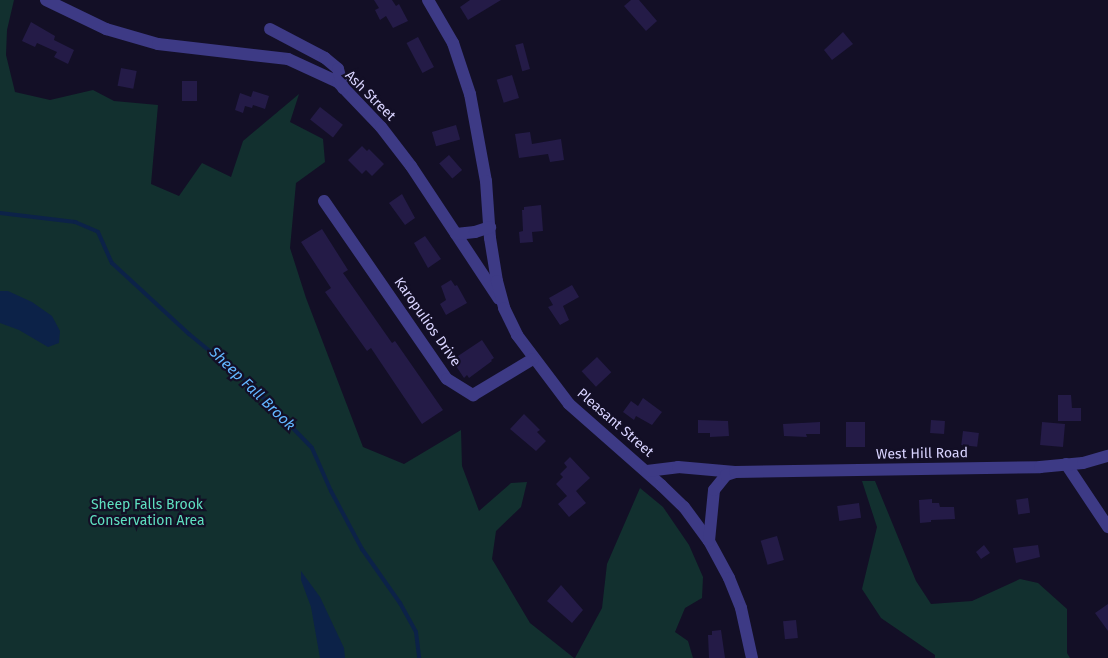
<!DOCTYPE html>
<style>
body{margin:0}
#map{position:relative;width:1108px;height:658px;overflow:hidden;background:#130f26;font-family:"Fira Sans",sans-serif}
div>[style]{position:absolute}
.green>*{inset:0;background:#12302f}
.water>*{inset:0;background:#0c2248}
.stream>*{height:4px;margin:-2px;padding:0 2px;transform-origin:2px;border-radius:2px;background:#0c2248}
.building>*{inset:0;background:#241b47;transform-origin:0 0}
.minor>*{height:12px;margin:-6px;padding:0 6px;transform-origin:6px;border-radius:6px;background:#3d3a85}
span{translate:-50% -50%;white-space:nowrap;text-align:center;line-height:1.15;-webkit-text-stroke:4.5px #130f26;paint-order:stroke}
.street-label{font-size:14px;color:#d9d4ff}
.park-label{font-size:14px;color:#5fe0c0}
.water-label{font-size:15px;color:#62b6ff;font-style:italic}
</style>
<div id="map">
<div class="green">
<div style="clip-path:polygon(0 0,14px 0,7px 30px,6px 55px,15px 92px,50px 100px,93px 90px,114px 101px,158px 105px,151px 184px,179px 196px,202px 163px,231px 177px,243px 141px,299px 94px,290px 122px,323px 139px,325px 162px,296px 183px,290px 248px,306px 298px,363px 447px,404px 464px,461px 430px,462px 466px,479px 511px,511px 483px,527px 482px,521px 507px,496px 531px,492px 559px,530px 623px,574px 658px,0 658px)"></div>
<div style="clip-path:polygon(862px 481px,875px 481px,916px 581px,931px 604px,972px 601px,1020px 579px,1038px 583px,1067px 609px,1067px 653px,1070px 658px,935px 658px,935px 655px,881px 618px,862px 589px,877px 527px)"></div>
<div style="clip-path:polygon(640px 488px,663px 507px,689px 545px,703px 577px,702px 598px,685px 608px,675px 632px,688px 641px,693px 658px,575px 658px,602px 608px,607px 564px)"></div>
</div>
<div class="water">
<div style="clip-path:polygon(0 291px,8px 291px,32px 302px,52px 316px,60px 331px,59px 343px,48px 347px,19px 330px,0 323px)"></div>
<div style="clip-path:polygon(301px 571px,320px 597px,344px 648px,345px 658px,320px 658px,311px 607px,301px 580px)"></div>
</div>
<div class="stream">
<div style="left:0;top:213px;width:76px;rotate:6.8deg"></div>
<div style="left:75px;top:222px;width:25px;rotate:23deg"></div>
<div style="left:98px;top:232px;width:34px;rotate:66deg"></div>
<div style="left:112px;top:263px;width:105px;rotate:42.7deg"></div>
<div style="left:189px;top:334px;width:82px;rotate:39.5deg"></div>
<div style="left:252px;top:386px;width:86px;rotate:45.9deg"></div>
<div style="left:312px;top:448px;width:47px;rotate:66.2deg"></div>
<div style="left:331px;top:491px;width:66px;rotate:61.9deg"></div>
<div style="left:362px;top:549px;width:66px;rotate:54.9deg"></div>
<div style="left:400px;top:603px;width:33px;rotate:61deg"></div>
<div style="left:416px;top:632px;width:26px;rotate:83deg"></div>
</div>
<div class="building">
<div style="clip-path:polygon(374px 0,392px 0,396px 6px,399px 4px,408px 21px,393px 28px,386px 16px,380px 20px,375px 10px,379px 8px)"></div>
<div style="clip-path:polygon(470px 0,501px 0,468px 20px,460px 7px)"></div>
<div style="clip-path:polygon(631px 0,639px 0,657px 21px,646px 31px,624px 6px)"></div>
<div style="clip-path:polygon(31px 22px,55px 36px,54px 40px,74px 50px,68px 64px,54px 57px,57px 52px,37px 43px,35px 47px,22px 41px)"></div>
<div style="clip-path:polygon(843px 32px,853px 44px,832px 60px,824px 50px)"></div>
<div style="left:418px;top:37px;width:34px;height:13px;rotate:62deg"></div>
<div style="left:523px;top:43px;width:27px;height:8px;rotate:75deg"></div>
<div style="left:121px;top:68px;width:16px;height:18px;rotate:11deg"></div>
<div style="left:512px;top:75px;width:24px;height:16px;rotate:73deg"></div>
<div style="left:182px;top:81px;width:15px;height:20px"></div>
<div style="clip-path:polygon(253px 91px,269px 96px,265px 109px,253px 105px,252px 108px,245px 106px,243px 113px,235px 110px,240px 93px,251px 97px)"></div>
<div style="left:320px;top:107px;width:29px;height:16px;rotate:38deg"></div>
<div style="left:456px;top:125px;width:15px;height:25px;rotate:74deg"></div>
<div style="clip-path:polygon(530px 132px,532px 144px,561px 139px,564px 160px,550px 162px,548px 154px,519px 158px,515px 134px)"></div>
<div style="clip-path:polygon(362px 146px,367px 151px,369px 149px,384px 164px,372px 176px,366px 170px,362px 174px,348px 160px)"></div>
<div style="left:449px;top:155px;width:20px;height:13px;rotate:49deg"></div>
<div style="clip-path:polygon(402px 194px,415px 218px,405px 225px,389px 203px)"></div>
<div style="clip-path:polygon(541px 205px,543px 231px,532px 232px,533px 242px,520px 243px,519px 232px,523px 231px,522px 210px,524px 210px,524px 207px)"></div>
<div style="clip-path:polygon(322px 229px,348px 270px,343px 273px,392px 343px,395px 341px,443px 410px,422px 424px,371px 348px,367px 351px,325px 292px,331px 288px,301px 242px)"></div>
<div style="clip-path:polygon(425px 236px,441px 259px,428px 268px,414px 243px)"></div>
<div style="clip-path:polygon(451px 280px,455px 286px,457px 285px,467px 303px,446px 315px,440px 304px,446px 300px,441px 286px)"></div>
<div style="clip-path:polygon(572px 285px,579px 297px,563px 306px,569px 320px,560px 325px,548px 307px,553px 305px,549px 298px)"></div>
<div style="clip-path:polygon(482px 340px,494px 358px,491px 360px,492px 361px,469px 378px,467px 375px,464px 378px,452px 360px)"></div>
<div style="left:597px;top:357px;width:21px;height:21px;rotate:47deg"></div>
<div style="clip-path:polygon(1058px 395px,1071px 395px,1072px 408px,1081px 408px,1081px 421px,1058px 421px)"></div>
<div style="clip-path:polygon(643px 398px,662px 412px,652px 425px,636px 416px,634px 420px,623px 412px,631px 401px,638px 406px)"></div>
<div style="clip-path:polygon(524px 414px,540px 430px,537px 432px,546px 441px,536px 451px,510px 429px)"></div>
<div style="clip-path:polygon(698px 420px,728px 421px,729px 436px,710px 437px,710px 433px,698px 433px)"></div>
<div style="left:931px;top:420px;width:14px;height:13px;rotate:4deg"></div>
<div style="clip-path:polygon(820px 422px,820px 434px,806px 434px,807px 437px,784px 436px,783px 424px)"></div>
<div style="left:865px;top:422px;width:25px;height:19px;rotate:90deg"></div>
<div style="left:1065px;top:424px;width:23px;height:23px;rotate:95deg"></div>
<div style="left:963px;top:431px;width:16px;height:14px;rotate:7deg"></div>
<div style="clip-path:polygon(570px 457px,590px 478px,576px 491px,586px 503px,569px 517px,558px 504px,567px 496px,556px 484px,563px 477px,560px 474px,567px 467px,564px 463px)"></div>
<div style="left:1028px;top:498px;width:15px;height:12px;rotate:82deg"></div>
<div style="clip-path:polygon(932px 499px,932px 503px,939px 503px,940px 507px,954px 507px,955px 519px,931px 520px,931px 522px,920px 523px,919px 500px)"></div>
<div style="left:859px;top:503px;width:15px;height:22px;rotate:82deg"></div>
<div style="left:777px;top:536px;width:25px;height:17px;rotate:74deg"></div>
<div style="clip-path:polygon(984px 545px,990px 553px,981px 559px,976px 552px)"></div>
<div style="clip-path:polygon(1038px 545px,1040px 557px,1016px 563px,1013px 548px)"></div>
<div style="clip-path:polygon(561px 585px,583px 610px,572px 623px,547px 601px)"></div>
<div style="clip-path:polygon(1108px 604px,1108px 631px,1095px 613px)"></div>
<div style="left:796px;top:620px;width:18px;height:13px;rotate:84deg"></div>
<div style="clip-path:polygon(721px 630px,725px 658px,709px 658px,708px 635px,712px 635px,712px 631px)"></div>
</div>
<div class="minor">
<div style="left:46px;top:0;width:67px;rotate:25.8deg"></div>
<div style="left:106px;top:29px;width:54px;rotate:16.1deg"></div>
<div style="left:158px;top:44px;width:131px;rotate:6.6deg"></div>
<div style="left:288px;top:59px;width:55px;rotate:24.7deg"></div>
<div style="left:338px;top:82px;width:62px;rotate:46.3deg"></div>
<div style="left:381px;top:127px;width:49px;rotate:52.4deg"></div>
<div style="left:411px;top:166px;width:159px;rotate:56.5deg"></div>
<div style="left:428px;top:0;width:50px;rotate:59.8deg"></div>
<div style="left:453px;top:43px;width:54px;rotate:71.6deg"></div>
<div style="left:470px;top:94px;width:88px;rotate:79.6deg"></div>
<div style="left:486px;top:181px;width:57px;rotate:86deg"></div>
<div style="left:490px;top:238px;width:44px;rotate:80.8deg"></div>
<div style="left:497px;top:281px;width:28px;rotate:75deg"></div>
<div style="left:504px;top:308px;width:30px;rotate:64deg"></div>
<div style="left:517px;top:335px;width:86px;rotate:53deg"></div>
<div style="left:569px;top:404px;width:123px;rotate:41.4deg"></div>
<div style="left:661px;top:485px;width:32px;rotate:44deg"></div>
<div style="left:684px;top:507px;width:42px;rotate:53.7deg"></div>
<div style="left:709px;top:541px;width:42px;rotate:61.6deg"></div>
<div style="left:729px;top:578px;width:32px;rotate:68deg"></div>
<div style="left:741px;top:608px;width:51px;rotate:77.6deg"></div>
<div style="left:270px;top:29px;width:62px;rotate:27.8deg"></div>
<div style="left:325px;top:58px;width:17px;rotate:40deg"></div>
<div style="left:338px;top:69px;width:20px;rotate:75deg"></div>
<div style="left:324px;top:201px;width:216px;rotate:55.4deg"></div>
<div style="left:447px;top:379px;width:31px;rotate:32deg"></div>
<div style="left:473px;top:395px;width:70px;rotate:-31deg"></div>
<div style="left:456px;top:234px;width:19px;rotate:-6deg"></div>
<div style="left:475px;top:232px;width:16px;rotate:-18deg"></div>
<div style="left:1066px;top:464px;width:76px;rotate:56.3deg"></div>
<div style="left:647px;top:471px;width:31px;rotate:-7deg"></div>
<div style="left:678px;top:467px;width:57px;rotate:5deg"></div>
<div style="left:709px;top:541px;width:51px;rotate:-84.4deg"></div>
<div style="left:714px;top:490px;width:19px;rotate:-51deg"></div>
<div style="left:726px;top:475px;width:9px;rotate:-18deg"></div>
<div style="left:735px;top:472px;width:305px;rotate:-0.9deg"></div>
<div style="left:1040px;top:467px;width:43px;rotate:-5.3deg"></div>
<div style="left:1083px;top:463px;width:26px;rotate:-16deg"></div>
</div>
<div class="street-label">
<span style="left:370px;top:96px;rotate:45deg">Ash Street</span>
<span style="left:427px;top:322px;rotate:55deg">Karopulios Drive</span>
<span style="left:615px;top:423px;rotate:41deg">Pleasant Street</span>
<span style="left:922px;top:454px;rotate:-1deg">West Hill Road</span>
</div>
<div class="park-label">
<span style="left:147px;top:513px">Sheep Falls Brook<br>Conservation Area</span>
</div>
<div class="water-label">
<span style="left:252px;top:389px;rotate:44deg">Sheep Fall Brook</span>
</div>
</div>
